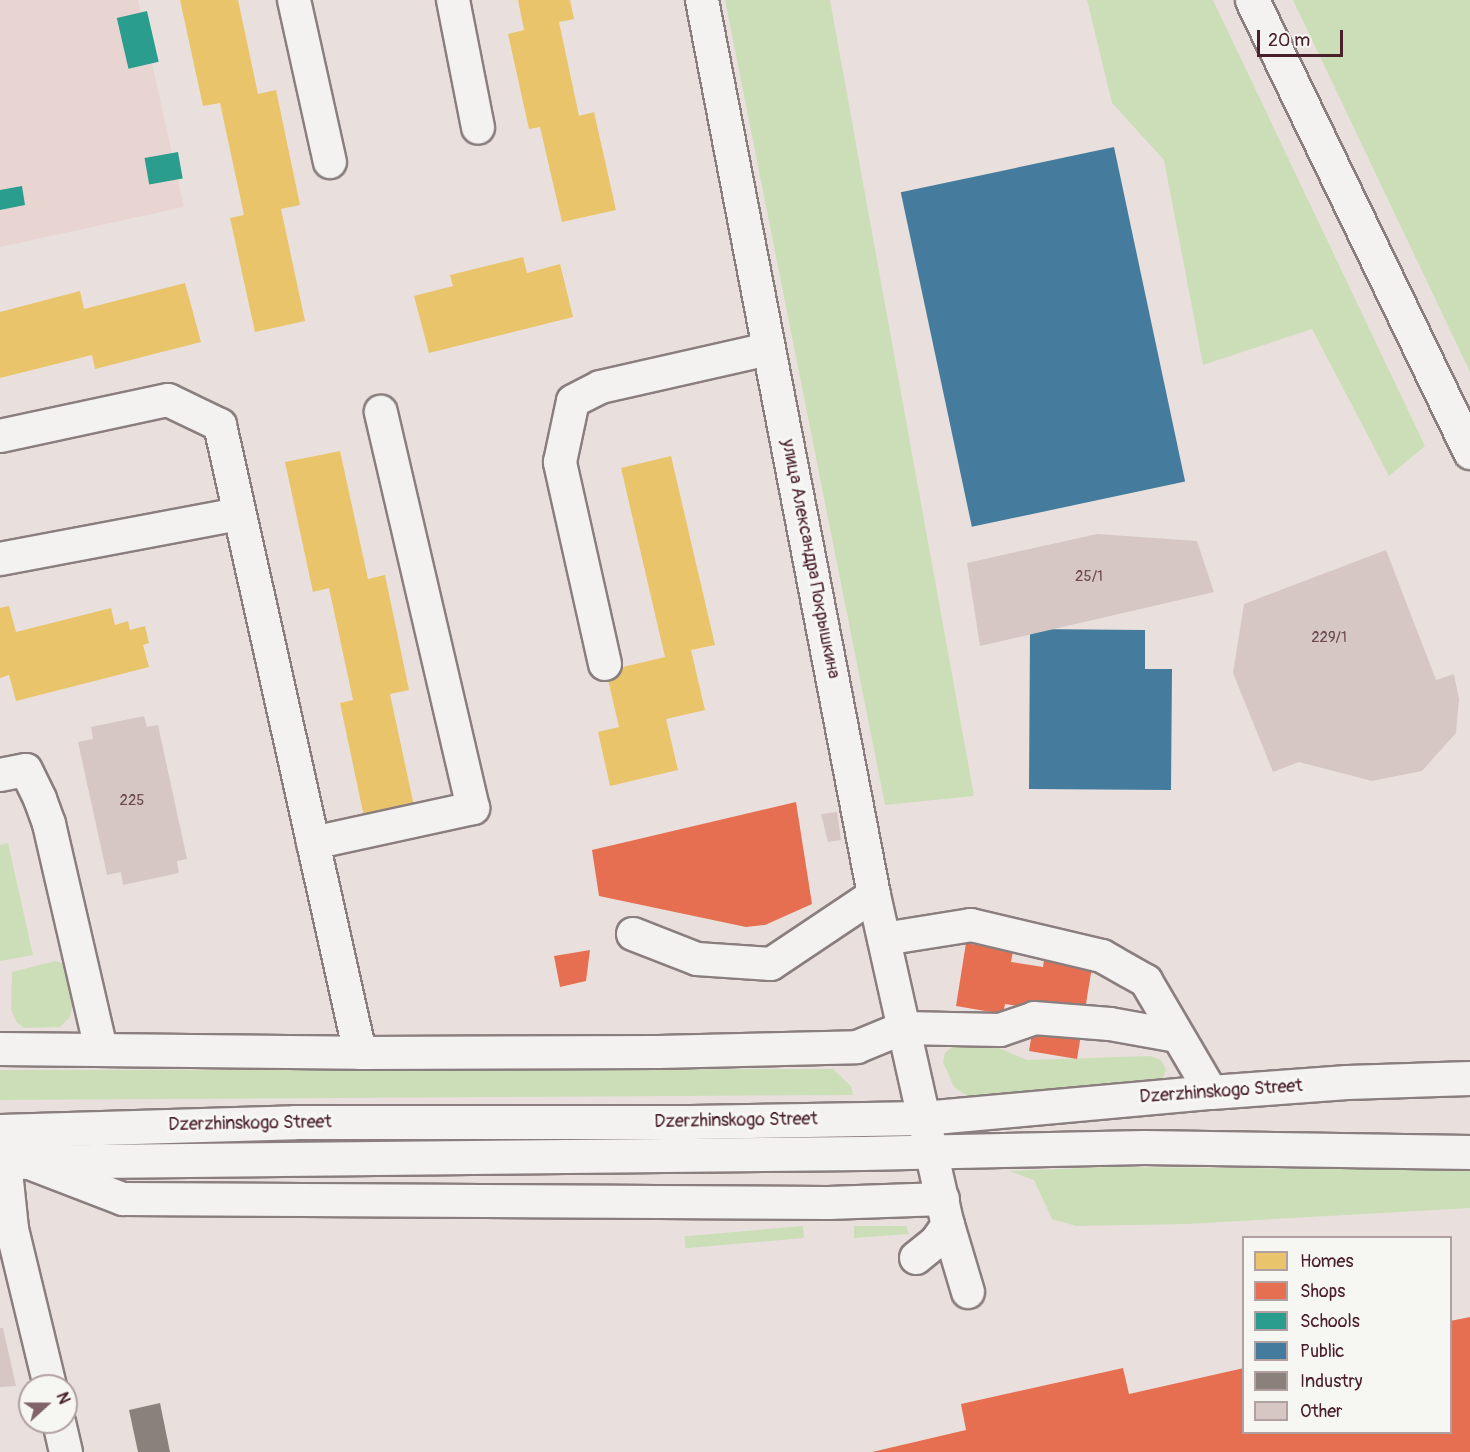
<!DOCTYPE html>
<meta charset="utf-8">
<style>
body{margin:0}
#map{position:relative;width:1470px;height:1452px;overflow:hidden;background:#e9e0dd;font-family:Pangolin,sans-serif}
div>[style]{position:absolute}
.built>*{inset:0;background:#e8d4d0}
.green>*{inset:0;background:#ccdeb8;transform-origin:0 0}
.homes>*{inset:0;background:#e9c46a}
.shops>*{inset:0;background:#e76f51}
.schools>*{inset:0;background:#2a9d8f;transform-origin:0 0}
.public>*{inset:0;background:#457b9d;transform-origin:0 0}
.industry>*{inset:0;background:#8a817c}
.building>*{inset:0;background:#d6c7c4}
.roads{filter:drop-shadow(2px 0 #8a7e7e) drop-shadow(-2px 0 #8a7e7e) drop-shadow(0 2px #8a7e7e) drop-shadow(0 -2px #8a7e7e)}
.minor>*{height:32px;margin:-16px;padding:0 16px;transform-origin:16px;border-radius:16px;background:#f3f2f0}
.major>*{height:33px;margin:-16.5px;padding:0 16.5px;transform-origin:16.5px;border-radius:16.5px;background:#f3f2f0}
span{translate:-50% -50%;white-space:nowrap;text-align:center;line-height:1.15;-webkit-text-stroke:6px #f6f6f2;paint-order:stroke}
.number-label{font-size:15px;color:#6d4951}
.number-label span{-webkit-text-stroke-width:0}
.street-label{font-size:18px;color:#4a1f2b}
.legend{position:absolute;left:1242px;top:1236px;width:210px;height:198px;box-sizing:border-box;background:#f6f6f2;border:2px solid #b1a0a2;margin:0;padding:8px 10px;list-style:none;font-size:18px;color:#4a1f2b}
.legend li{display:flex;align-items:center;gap:12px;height:30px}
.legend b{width:30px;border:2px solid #b1a0a2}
.north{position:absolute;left:18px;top:1374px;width:60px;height:60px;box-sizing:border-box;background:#f6f6f2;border:2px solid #b1a0a2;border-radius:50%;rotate:69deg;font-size:16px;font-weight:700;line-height:24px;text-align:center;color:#4a1f2b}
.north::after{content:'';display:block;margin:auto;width:21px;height:27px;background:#826369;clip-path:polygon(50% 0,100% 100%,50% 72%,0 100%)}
.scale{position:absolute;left:1257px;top:30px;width:86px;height:27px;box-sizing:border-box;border:3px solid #4a1f2b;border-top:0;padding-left:8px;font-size:18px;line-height:21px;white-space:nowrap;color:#4a1f2b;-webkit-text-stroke:4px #f6f6f2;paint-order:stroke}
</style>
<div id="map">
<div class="built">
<div style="clip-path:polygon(0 0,138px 0,184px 207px,0 247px)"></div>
</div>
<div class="green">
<div style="clip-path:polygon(725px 0,830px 0,974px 796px,885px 805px)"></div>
<div style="clip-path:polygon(1087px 0,1213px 0,1425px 446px,1389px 476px,1312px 329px,1203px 365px,1164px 160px,1112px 103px)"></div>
<div style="clip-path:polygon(1293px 0,1470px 0,1470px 372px)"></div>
<div style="clip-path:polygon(8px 843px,33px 955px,0 961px,0 845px)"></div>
<div style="clip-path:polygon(55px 961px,66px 964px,75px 990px,70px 1017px,60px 1027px,25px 1028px,17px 1023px,11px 1010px,12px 972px)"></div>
<div style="clip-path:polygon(978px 1043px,999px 1048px,1027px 1060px,1150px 1056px,1161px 1060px,1166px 1069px,1164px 1076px,1158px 1083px,1146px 1088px,967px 1096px,954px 1087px,943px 1062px,945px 1053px,952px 1047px)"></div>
<div style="clip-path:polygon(833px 1069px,851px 1086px,853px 1095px,0 1100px,0 1070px)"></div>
<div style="clip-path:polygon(1108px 1167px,1470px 1170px,1470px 1208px,1187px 1224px,1076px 1226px,1052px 1219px,1034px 1180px,1009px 1171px)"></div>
<div style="left:803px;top:1226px;width:12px;height:119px;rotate:85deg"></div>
<div style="clip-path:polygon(854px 1226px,906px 1226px,909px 1234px,854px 1238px)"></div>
</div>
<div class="homes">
<div style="clip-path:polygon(180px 0,238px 0,258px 94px,276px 90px,300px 205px,281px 209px,305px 321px,255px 332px,230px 218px,244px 215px,220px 103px,203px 106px)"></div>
<div style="clip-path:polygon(518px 0,570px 0,574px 19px,559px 22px,579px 116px,594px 112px,616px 210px,562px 222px,540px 127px,529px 129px,508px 34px,524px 30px)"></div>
<div style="clip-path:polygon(523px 257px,527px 273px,560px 264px,573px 317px,429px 353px,414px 296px,453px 286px,450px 275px)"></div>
<div style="clip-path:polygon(185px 283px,201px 342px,95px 369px,92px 355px,0 378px,0 312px,80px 291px,84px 309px)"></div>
<div style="clip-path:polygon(340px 451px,368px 579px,385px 575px,409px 690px,390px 694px,414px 806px,364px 817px,340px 703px,353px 700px,329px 588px,313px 592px,285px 462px)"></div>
<div style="clip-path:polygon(671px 456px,715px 645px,691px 650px,705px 710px,666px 719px,678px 770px,610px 786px,598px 732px,619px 727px,606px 671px,665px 657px,621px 468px)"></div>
<div style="clip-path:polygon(9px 606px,16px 632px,111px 608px,115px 625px,128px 621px,130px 630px,145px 626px,149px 643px,143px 645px,149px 667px,16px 701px,9px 675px,0 678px,0 608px)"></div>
</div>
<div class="shops">
<div style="clip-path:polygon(796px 802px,812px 904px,765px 925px,746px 927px,599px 896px,592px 850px)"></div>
<div style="clip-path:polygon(966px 943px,1013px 951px,1011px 962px,1043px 967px,1045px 953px,1093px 961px,1077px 1059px,1029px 1051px,1036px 1009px,1005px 1004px,1003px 1014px,956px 1006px)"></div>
<div style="clip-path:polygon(590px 950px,586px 981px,560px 987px,554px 956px)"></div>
<div style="clip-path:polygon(1470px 1317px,1470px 1452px,872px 1452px,966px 1430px,961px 1404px,1123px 1368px,1129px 1394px,1244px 1368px,1244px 1432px,1450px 1432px,1450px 1321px)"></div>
</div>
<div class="schools">
<div style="left:147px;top:11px;width:52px;height:31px;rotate:77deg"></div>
<div style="left:178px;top:152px;width:27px;height:34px;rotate:80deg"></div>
<div style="clip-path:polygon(22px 186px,25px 205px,0 210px,0 190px)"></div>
</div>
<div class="public">
<div style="left:1114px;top:147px;width:342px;height:218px;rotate:78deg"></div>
<div style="clip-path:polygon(1030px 629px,1145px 630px,1145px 669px,1172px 669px,1171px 790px,1029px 789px)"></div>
</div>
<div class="industry">
<div style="clip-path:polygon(160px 1403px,170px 1452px,138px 1452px,129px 1410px)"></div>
</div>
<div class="building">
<div style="clip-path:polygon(1097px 534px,1197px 541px,1214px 592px,980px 646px,967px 563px)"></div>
<div style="clip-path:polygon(1386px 550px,1436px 680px,1454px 674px,1459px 699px,1456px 733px,1422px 771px,1372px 781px,1299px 762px,1273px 772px,1233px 673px,1244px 604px)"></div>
<div style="clip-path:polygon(144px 716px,147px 727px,158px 725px,187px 859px,177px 861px,179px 873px,123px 885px,121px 872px,107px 875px,78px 742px,93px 739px,91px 727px)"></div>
<div style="clip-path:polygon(837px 812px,841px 840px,828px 842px,821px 814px)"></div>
<div style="clip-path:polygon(0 1328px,3px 1328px,16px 1386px,0 1387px)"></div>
</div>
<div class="roads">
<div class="minor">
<div style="left:294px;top:0;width:166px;rotate:77.5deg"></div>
<div style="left:453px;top:0;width:130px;rotate:78.9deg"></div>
<div style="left:702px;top:0;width:911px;rotate:79.12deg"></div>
<div style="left:874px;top:895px;width:338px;rotate:77.4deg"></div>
<div style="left:948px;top:1225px;width:70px;rotate:73.4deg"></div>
<div style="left:0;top:436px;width:172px;rotate:-12.1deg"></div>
<div style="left:168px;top:400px;width:58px;rotate:25.7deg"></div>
<div style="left:220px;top:425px;width:643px;rotate:77.43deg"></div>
<div style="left:0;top:559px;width:243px;rotate:-10.7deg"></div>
<div style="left:605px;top:664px;width:207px;rotate:-102.6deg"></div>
<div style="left:560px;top:462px;width:62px;rotate:-78deg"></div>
<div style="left:573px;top:401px;width:30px;rotate:-27deg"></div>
<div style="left:600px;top:387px;width:173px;rotate:-12.7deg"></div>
<div style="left:0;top:775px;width:26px;rotate:-11deg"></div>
<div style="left:26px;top:770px;width:32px;rotate:64deg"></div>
<div style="left:40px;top:799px;width:27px;rotate:70deg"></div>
<div style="left:49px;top:824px;width:231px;rotate:77deg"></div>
<div style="left:313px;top:843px;width:164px;rotate:-12.3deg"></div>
<div style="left:473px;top:808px;width:407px;rotate:-103.1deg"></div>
<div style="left:633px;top:934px;width:69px;rotate:21.3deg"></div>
<div style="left:697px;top:959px;width:74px;rotate:3.9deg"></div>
<div style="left:771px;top:964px;width:124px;rotate:-33.8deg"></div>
<div style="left:884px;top:939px;width:88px;rotate:-9.1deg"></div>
<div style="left:971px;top:925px;width:135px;rotate:13.3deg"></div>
<div style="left:1102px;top:956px;width:51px;rotate:29.6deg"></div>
<div style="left:1146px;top:981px;width:129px;rotate:59.6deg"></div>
<div style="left:0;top:1049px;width:360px;rotate:0.6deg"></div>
<div style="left:360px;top:1053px;width:298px;rotate:-0.2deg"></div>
<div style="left:658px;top:1052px;width:199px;rotate:-1.4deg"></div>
<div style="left:857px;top:1047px;width:50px;rotate:-22.4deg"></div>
<div style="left:903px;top:1028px;width:97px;rotate:1.2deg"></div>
<div style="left:1000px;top:1030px;width:36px;rotate:-19deg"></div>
<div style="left:1034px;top:1018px;width:76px;rotate:4.5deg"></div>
<div style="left:1110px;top:1024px;width:68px;rotate:10.2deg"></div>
<div style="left:5px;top:1162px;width:67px;rotate:84deg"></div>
<div style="left:12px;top:1229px;width:162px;rotate:76.4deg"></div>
<div style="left:27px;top:1162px;width:103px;rotate:21.1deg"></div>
<div style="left:123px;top:1199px;width:705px;rotate:0.33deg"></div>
<div style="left:828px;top:1203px;width:115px;rotate:-2deg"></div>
<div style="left:916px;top:1258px;width:26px;rotate:-39deg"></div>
<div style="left:936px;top:1242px;width:21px;rotate:-55deg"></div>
<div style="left:59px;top:1422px;width:31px;rotate:77deg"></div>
</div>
<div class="major">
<div style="left:1252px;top:0;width:502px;rotate:64.25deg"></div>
<div style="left:0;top:1131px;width:295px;rotate:-1.7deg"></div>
<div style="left:295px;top:1122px;width:395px"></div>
<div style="left:690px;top:1122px;width:233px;rotate:-1deg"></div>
<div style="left:923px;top:1118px;width:289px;rotate:-5.2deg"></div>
<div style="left:1211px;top:1092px;width:136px;rotate:-4.2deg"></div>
<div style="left:1347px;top:1082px;width:123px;rotate:-1.9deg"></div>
<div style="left:0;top:1162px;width:862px;rotate:-0.6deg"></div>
<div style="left:862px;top:1153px;width:282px;rotate:-1.2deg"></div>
<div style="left:1144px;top:1147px;width:326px;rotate:0.9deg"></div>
</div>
</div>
<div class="number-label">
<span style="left:1089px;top:577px">25/1</span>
<span style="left:1329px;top:638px">229/1</span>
<span style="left:132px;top:801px">225</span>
</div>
<div class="street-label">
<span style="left:810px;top:559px;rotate:79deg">улица Александра Покрышкина</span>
<span style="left:1221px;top:1092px;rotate:-4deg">Dzerzhinskogo Street</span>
<span style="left:736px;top:1121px;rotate:-1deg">Dzerzhinskogo Street</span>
<span style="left:250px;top:1124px;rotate:-1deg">Dzerzhinskogo Street</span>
</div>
<ul class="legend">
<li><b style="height:16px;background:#e9c46a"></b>Homes</li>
<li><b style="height:16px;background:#e76f51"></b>Shops</li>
<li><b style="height:16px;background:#2a9d8f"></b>Schools</li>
<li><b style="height:16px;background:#457b9d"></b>Public</li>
<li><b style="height:16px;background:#8a817c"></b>Industry</li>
<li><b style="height:16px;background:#d6c7c4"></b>Other</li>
</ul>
<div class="north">N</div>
<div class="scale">20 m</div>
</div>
